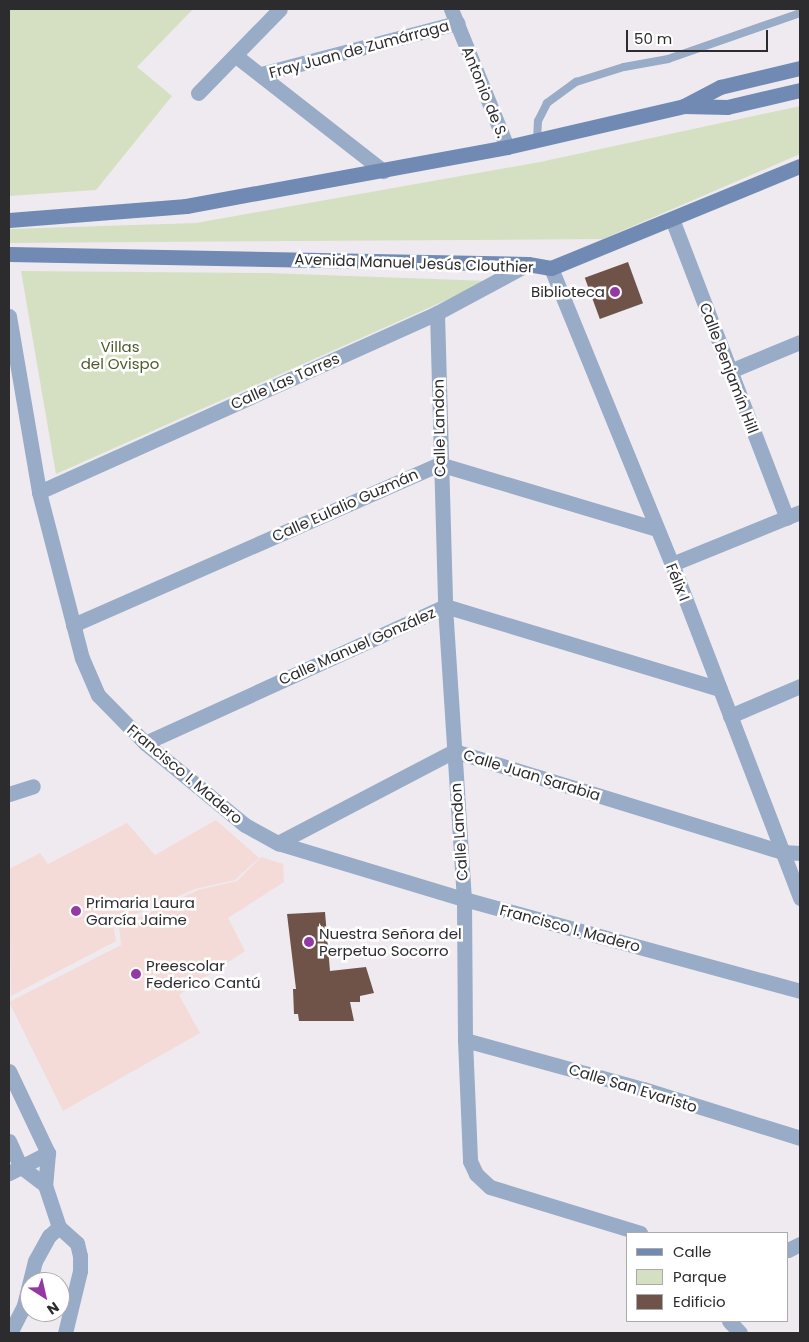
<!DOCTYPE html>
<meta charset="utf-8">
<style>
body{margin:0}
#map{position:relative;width:809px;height:1342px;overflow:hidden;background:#eeeaf0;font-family:Poppins,sans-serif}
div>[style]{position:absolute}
.education>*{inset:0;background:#f5dbd7}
.green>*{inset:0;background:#d5e0c2}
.building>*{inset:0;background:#705348;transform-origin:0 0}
.lane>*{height:8px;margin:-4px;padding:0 4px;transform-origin:4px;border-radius:4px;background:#98abc7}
.street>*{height:15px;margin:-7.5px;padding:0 7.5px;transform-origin:7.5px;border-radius:7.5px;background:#98abc7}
.secondary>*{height:15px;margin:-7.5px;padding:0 7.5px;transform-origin:7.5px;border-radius:7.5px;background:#708ab4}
.dots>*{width:14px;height:14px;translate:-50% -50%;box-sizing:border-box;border:2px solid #fff;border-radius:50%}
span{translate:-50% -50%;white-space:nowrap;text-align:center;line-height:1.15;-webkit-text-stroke:5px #fff;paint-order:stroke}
.street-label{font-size:15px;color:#2c2b2d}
.poi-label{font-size:15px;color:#2c2b2d}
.right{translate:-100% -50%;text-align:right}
.left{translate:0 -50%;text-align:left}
.park-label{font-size:15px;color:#4d5b2b}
.frame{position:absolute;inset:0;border:10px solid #2c2b2d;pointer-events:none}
.legend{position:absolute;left:626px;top:1232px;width:162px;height:90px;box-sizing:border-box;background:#fff;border:1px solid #abaaab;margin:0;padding:6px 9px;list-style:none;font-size:15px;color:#2c2b2d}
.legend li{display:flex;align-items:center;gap:10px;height:25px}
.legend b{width:25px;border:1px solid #abaaab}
.north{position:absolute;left:20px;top:1272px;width:50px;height:50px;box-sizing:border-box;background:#fff;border:1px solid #abaaab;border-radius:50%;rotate:145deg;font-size:14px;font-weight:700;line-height:20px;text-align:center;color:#2c2b2d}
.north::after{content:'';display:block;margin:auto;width:18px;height:22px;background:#9438a3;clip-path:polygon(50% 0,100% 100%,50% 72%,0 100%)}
.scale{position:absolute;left:626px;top:30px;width:142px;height:22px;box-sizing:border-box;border:2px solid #2c2b2d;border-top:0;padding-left:6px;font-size:15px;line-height:18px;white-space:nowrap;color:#2c2b2d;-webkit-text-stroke:4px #fff;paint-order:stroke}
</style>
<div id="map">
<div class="education">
<div style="clip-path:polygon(216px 820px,259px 858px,235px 880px,195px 889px,113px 924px,116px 941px,11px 996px,9px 869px,40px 853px,48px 864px,127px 823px,155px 855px)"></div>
<div style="clip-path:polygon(261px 857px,283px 864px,284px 882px,228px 918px,245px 951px,179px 995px,200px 1033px,63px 1111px,9px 1002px,121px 945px,119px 927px,198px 890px,237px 881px)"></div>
</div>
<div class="green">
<div style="clip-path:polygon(9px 9px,193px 9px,137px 67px,172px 96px,96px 190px,9px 196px)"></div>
<div style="clip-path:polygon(800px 106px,800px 154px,603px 239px,9px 243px,9px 229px,196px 223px,540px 162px)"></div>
<div style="clip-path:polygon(21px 271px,268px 273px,489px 281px,56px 474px)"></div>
</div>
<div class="building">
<div style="left:628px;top:262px;width:44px;height:46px;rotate:70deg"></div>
<div style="clip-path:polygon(325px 912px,330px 971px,366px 967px,374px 993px,360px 996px,360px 1002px,350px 1002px,354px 1021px,299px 1021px,298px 1014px,294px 1014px,293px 989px,296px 989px,287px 914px)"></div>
</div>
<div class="lane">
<div style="left:537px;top:140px;width:19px;rotate:-87deg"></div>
<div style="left:538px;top:121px;width:20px;rotate:-63deg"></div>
<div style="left:547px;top:103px;width:36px;rotate:-36deg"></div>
<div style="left:576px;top:82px;width:50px;rotate:-17.4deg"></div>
<div style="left:624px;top:67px;width:45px;rotate:-10.3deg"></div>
<div style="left:668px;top:59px;width:140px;rotate:-19.2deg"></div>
</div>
<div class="street">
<div style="left:451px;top:9px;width:149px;rotate:67.9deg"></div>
<div style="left:236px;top:56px;width:187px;rotate:38deg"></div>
<div style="left:261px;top:74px;width:203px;rotate:-14.6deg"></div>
<div style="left:198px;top:93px;width:117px;rotate:-45.7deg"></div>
<div style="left:672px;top:219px;width:320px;rotate:69deg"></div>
<div style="left:551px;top:268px;width:320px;rotate:67.8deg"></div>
<div style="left:672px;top:564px;width:358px;rotate:69deg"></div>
<div style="left:437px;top:313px;width:293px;rotate:88.4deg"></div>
<div style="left:445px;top:606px;width:294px;rotate:86.3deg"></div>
<div style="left:464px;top:899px;width:141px;rotate:89.6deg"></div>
<div style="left:465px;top:1040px;width:121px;rotate:87.6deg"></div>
<div style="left:470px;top:1161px;width:14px;rotate:65deg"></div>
<div style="left:476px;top:1174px;width:19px;rotate:43deg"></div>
<div style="left:490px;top:1187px;width:157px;rotate:17deg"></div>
<div style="left:9px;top:316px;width:179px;rotate:80.3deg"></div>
<div style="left:39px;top:492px;width:171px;rotate:75.5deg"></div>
<div style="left:82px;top:658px;width:40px;rotate:66.6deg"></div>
<div style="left:98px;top:695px;width:67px;rotate:45.6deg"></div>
<div style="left:145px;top:743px;width:129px;rotate:39.4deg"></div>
<div style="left:245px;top:825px;width:38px;rotate:29deg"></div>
<div style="left:278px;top:843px;width:194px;rotate:16.8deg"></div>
<div style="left:464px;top:899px;width:348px;rotate:15.3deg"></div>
<div style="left:730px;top:371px;width:76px;rotate:-22.5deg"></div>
<div style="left:39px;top:492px;width:436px;rotate:-24.2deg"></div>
<div style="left:437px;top:313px;width:103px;rotate:-28.3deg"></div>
<div style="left:672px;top:564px;width:138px;rotate:-22.1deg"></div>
<div style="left:73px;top:625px;width:400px;rotate:-23.7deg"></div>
<div style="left:439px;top:464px;width:224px;rotate:16.6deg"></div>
<div style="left:730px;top:716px;width:76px;rotate:-23.2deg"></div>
<div style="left:145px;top:743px;width:330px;rotate:-24.5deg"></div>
<div style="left:445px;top:606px;width:287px;rotate:16.8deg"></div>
<div style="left:9px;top:794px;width:25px;rotate:-18deg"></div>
<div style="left:278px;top:843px;width:199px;rotate:-27.6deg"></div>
<div style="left:454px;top:751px;width:344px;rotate:17.1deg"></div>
<div style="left:783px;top:852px;width:17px;rotate:3deg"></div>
<div style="left:465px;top:1040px;width:185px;rotate:15.4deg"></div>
<div style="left:643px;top:1089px;width:164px;rotate:17.3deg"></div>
<div style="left:9px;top:1071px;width:91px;rotate:64.6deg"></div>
<div style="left:48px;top:1153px;width:32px;rotate:95deg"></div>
<div style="left:45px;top:1185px;width:44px;rotate:71.6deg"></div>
<div style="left:9px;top:1141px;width:27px;rotate:66deg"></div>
<div style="left:20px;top:1166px;width:31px;rotate:37deg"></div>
<div style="left:9px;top:1173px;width:44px;rotate:-27.1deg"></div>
<div style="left:59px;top:1227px;width:24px;rotate:42deg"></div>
<div style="left:77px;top:1243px;width:13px;rotate:77deg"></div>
<div style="left:80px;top:1256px;width:15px;rotate:90deg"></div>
<div style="left:80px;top:1271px;width:64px;rotate:103.6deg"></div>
<div style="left:788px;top:1250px;width:13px;rotate:-27deg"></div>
<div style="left:729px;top:1321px;width:16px;rotate:47deg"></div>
<div style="left:10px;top:1333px;width:31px;rotate:-63deg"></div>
<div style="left:24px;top:1305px;width:45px;rotate:-76deg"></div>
<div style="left:35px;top:1261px;width:29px;rotate:-61deg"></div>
<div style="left:49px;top:1236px;width:13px;rotate:-42deg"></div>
</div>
<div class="secondary">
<div style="left:684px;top:106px;width:41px;rotate:-27.8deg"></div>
<div style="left:720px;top:87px;width:82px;rotate:-13.4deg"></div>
<div style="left:9px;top:220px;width:178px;rotate:-4.5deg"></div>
<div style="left:186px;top:206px;width:326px;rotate:-10.4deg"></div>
<div style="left:507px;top:147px;width:182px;rotate:-13deg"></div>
<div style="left:684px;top:106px;width:43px;rotate:1.3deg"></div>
<div style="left:727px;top:107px;width:75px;rotate:-13.1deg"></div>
<div style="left:9px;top:254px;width:519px;rotate:1.1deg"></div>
<div style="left:528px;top:264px;width:23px;rotate:10deg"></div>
<div style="left:551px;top:268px;width:269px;rotate:-22.3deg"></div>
</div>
<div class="dots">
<div style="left:615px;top:292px;background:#9438a3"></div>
<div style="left:76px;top:911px;background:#9438a3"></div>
<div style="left:309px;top:942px;background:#9438a3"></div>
<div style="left:136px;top:974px;background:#9438a3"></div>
</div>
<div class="street-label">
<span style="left:359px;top:49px;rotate:-15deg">Fray Juan de Zumárraga</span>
<span style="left:485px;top:92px;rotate:68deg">Antonio de S.</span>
<span style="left:414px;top:263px;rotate:2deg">Avenida Manuel Jesús Clouthier</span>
<span style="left:729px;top:368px;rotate:69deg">Calle Benjamín Hill</span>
<span style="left:285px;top:381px;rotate:-24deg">Calle Las Torres</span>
<span style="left:439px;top:428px;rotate:-91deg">Calle Landon</span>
<span style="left:345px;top:505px;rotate:-24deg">Calle Eulalio Guzmán</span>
<span style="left:678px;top:582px;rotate:68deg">Félix I</span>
<span style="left:357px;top:646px;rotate:-24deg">Calle Manuel González</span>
<span style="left:185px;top:774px;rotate:40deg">Francisco I. Madero</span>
<span style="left:532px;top:775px;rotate:17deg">Calle Juan Sarabia</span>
<span style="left:459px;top:832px;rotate:-94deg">Calle Landon</span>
<span style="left:570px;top:928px;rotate:15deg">Francisco I. Madero</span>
<span style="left:633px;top:1088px;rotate:17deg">Calle San Evaristo</span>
</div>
<div class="poi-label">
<span class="right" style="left:605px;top:292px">Biblioteca</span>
<span class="left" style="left:86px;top:911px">Primaria Laura<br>García Jaime</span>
<span class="left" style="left:319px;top:942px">Nuestra Señora del<br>Perpetuo Socorro</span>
<span class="left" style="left:146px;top:974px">Preescolar<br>Federico Cantú</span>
</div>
<div class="park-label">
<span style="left:120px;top:355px">Villas<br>del Ovispo</span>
</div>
<div class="frame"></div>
<ul class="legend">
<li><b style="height:6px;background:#708ab4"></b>Calle</li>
<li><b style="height:14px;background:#d5e0c2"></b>Parque</li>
<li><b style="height:14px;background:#705348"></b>Edificio</li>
</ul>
<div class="north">N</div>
<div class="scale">50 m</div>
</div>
